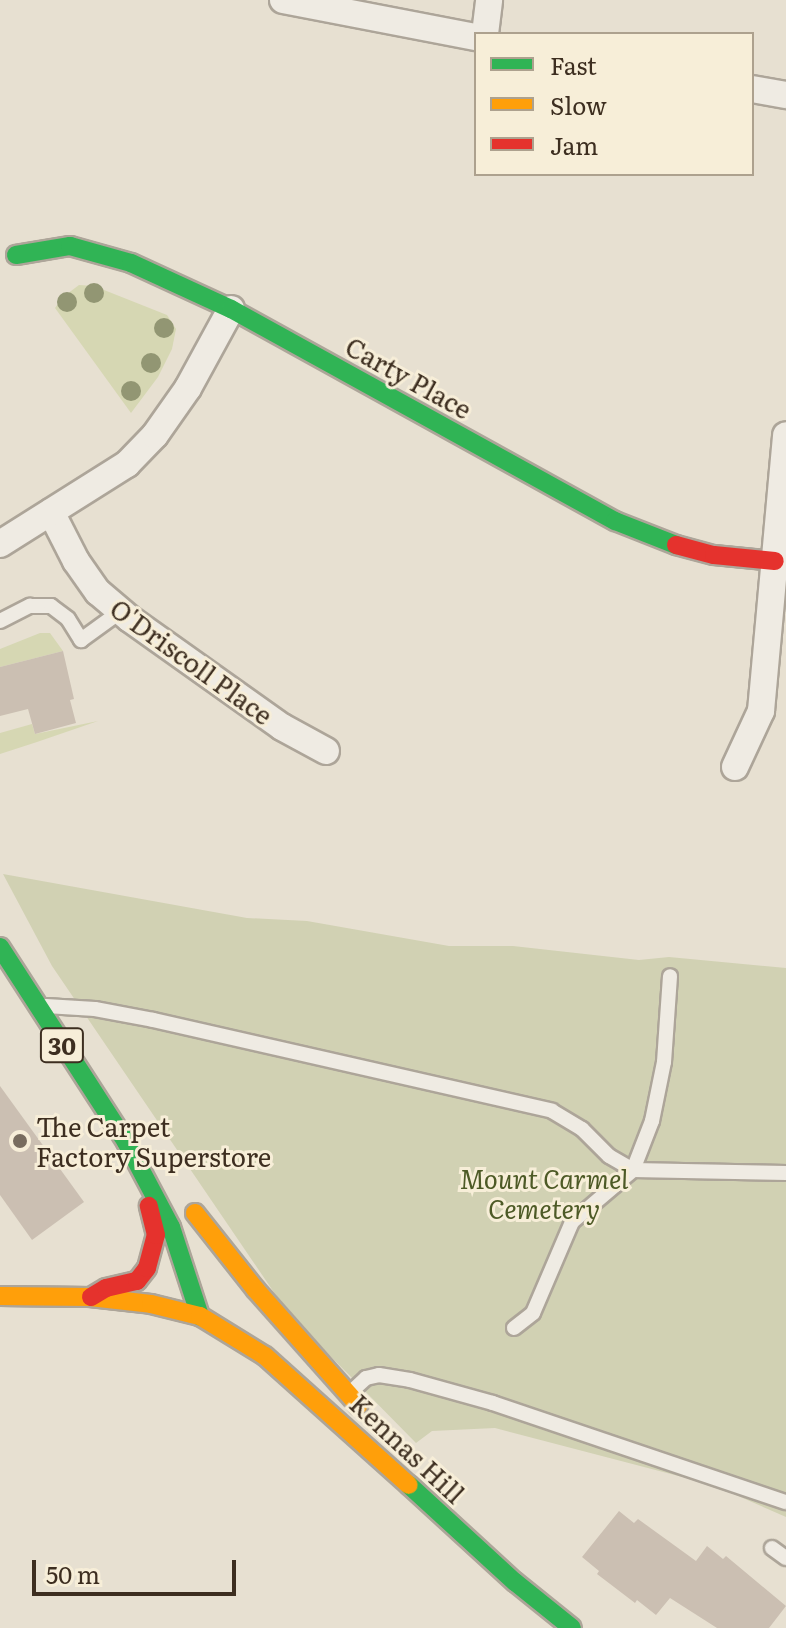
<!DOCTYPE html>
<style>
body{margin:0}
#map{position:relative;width:786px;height:1628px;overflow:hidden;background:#e7e0d1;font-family:Literata,serif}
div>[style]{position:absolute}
.green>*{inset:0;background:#d6d7b3}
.cemetery>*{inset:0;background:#d1d1b3}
.building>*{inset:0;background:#cbbfb2}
.roads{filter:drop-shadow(2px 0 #ada599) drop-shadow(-2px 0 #ada599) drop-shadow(0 2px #ada599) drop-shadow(0 -2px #ada599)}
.lane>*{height:14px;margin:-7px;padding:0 7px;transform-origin:7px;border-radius:7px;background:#efebe3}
.street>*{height:26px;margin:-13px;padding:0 13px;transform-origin:13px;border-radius:13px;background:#efebe3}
.fast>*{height:18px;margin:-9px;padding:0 9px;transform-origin:9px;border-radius:9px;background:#30b455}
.slow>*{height:18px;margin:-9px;padding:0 9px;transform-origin:9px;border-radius:9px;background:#ff9f0a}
.jam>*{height:18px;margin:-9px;padding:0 9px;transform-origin:9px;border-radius:9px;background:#e5322d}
.trees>*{width:20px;height:20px;margin:-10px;border-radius:50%;background:#929673}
.dots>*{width:22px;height:22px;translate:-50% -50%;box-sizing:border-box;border:4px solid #f7eed8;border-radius:50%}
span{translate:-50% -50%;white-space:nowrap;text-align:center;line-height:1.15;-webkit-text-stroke:6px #f7eed8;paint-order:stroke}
.shield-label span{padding:2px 6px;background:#f7eed8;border:2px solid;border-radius:6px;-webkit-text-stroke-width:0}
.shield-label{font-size:24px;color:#3d2e20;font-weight:700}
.street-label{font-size:26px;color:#3d2e20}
.poi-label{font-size:26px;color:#3d2e20}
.left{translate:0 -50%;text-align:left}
.park-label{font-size:26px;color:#4d5a26;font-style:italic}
.legend{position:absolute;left:474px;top:32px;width:280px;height:144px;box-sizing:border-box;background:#f7eed8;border:2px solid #ada18e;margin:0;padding:10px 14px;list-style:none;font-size:24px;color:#3d2e20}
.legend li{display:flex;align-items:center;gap:16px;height:40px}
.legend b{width:40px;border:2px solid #ada18e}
.scale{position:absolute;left:32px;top:1560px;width:204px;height:36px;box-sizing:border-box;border:4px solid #3d2e20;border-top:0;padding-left:10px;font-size:24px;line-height:28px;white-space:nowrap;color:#3d2e20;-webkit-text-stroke:6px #f7eed8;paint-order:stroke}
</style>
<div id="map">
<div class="green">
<div style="clip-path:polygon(79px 285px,94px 286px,167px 315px,176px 329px,172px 349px,158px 377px,131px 413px,55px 308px,63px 297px)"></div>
<div style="clip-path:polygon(40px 633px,50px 633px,63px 651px,0 667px,0 649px)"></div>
<div style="clip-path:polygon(98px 721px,37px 742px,0 754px,0 733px,32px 724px,35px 734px)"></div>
</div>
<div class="cemetery">
<div style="clip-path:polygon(3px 874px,247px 918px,307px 921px,449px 946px,513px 946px,639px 960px,669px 957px,786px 968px,786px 1517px,713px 1485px,495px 1428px,432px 1431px,416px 1443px,288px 1313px,52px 966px)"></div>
</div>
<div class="building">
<div style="clip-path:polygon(63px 651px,74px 699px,70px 700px,76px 723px,35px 734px,28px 709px,0 716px,0 667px)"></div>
<div style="clip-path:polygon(0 1086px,84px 1202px,32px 1240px,0 1195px)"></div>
<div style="clip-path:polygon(619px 1511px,634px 1523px,638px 1519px,696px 1561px,707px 1546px,723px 1559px,726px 1556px,786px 1606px,769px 1628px,717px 1628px,670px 1598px,656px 1615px,637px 1600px,635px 1603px,597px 1574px,599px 1571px,582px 1557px)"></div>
</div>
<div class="roads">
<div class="lane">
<div style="left:0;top:621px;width:34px;rotate:-27deg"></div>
<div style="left:30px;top:606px;width:21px"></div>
<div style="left:51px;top:606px;width:21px;rotate:37deg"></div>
<div style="left:68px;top:619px;width:25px;rotate:58deg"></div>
<div style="left:81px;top:640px;width:49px;rotate:-35.9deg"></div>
<div style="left:46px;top:1006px;width:49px;rotate:3.5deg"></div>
<div style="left:95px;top:1009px;width:59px;rotate:10.7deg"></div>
<div style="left:153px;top:1020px;width:409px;rotate:12.8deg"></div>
<div style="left:552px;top:1111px;width:35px;rotate:31deg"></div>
<div style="left:582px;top:1129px;width:38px;rotate:45deg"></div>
<div style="left:609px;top:1156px;width:28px;rotate:30deg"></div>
<div style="left:633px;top:1170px;width:153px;rotate:1.1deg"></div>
<div style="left:514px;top:1328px;width:24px;rotate:-38deg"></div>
<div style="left:533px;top:1313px;width:99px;rotate:-66.8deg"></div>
<div style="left:572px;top:1222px;width:80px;rotate:-40.4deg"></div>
<div style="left:633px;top:1170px;width:53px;rotate:-68.8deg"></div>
<div style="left:652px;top:1121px;width:60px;rotate:-78.5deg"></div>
<div style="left:664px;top:1062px;width:86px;rotate:-86deg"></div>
<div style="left:352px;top:1391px;width:19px;rotate:-43deg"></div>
<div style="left:366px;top:1378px;width:13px;rotate:-13deg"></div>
<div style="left:379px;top:1375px;width:31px;rotate:9deg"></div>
<div style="left:410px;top:1380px;width:86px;rotate:15.5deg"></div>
<div style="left:493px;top:1403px;width:309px;rotate:18.7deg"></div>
<div style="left:772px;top:1548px;width:17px;rotate:36deg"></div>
</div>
<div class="street">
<div style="left:283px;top:0;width:197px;rotate:10.9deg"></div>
<div style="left:485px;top:34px;width:34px;rotate:-83deg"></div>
<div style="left:752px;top:89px;width:35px;rotate:10deg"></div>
<div style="left:51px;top:512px;width:55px;rotate:63deg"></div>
<div style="left:76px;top:561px;width:38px;rotate:55deg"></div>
<div style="left:98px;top:592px;width:42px;rotate:40.2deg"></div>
<div style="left:130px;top:619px;width:186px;rotate:35.4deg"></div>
<div style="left:282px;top:727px;width:50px;rotate:28.6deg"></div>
<div style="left:0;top:544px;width:150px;rotate:-32.2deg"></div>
<div style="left:127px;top:464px;width:40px;rotate:-46deg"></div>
<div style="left:155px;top:435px;width:57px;rotate:-54.9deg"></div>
<div style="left:188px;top:388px;width:90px;rotate:-61.4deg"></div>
<div style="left:735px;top:767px;width:62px;rotate:-65.1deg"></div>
<div style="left:761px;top:711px;width:277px;rotate:-84.8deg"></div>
</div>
<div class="fast">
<div style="left:16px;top:255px;width:55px;rotate:-9.5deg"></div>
<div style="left:70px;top:246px;width:63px;rotate:15.6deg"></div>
<div style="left:131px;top:263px;width:110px;rotate:24.7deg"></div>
<div style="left:231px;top:309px;width:439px;rotate:28.9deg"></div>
<div style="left:615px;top:521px;width:66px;rotate:21.5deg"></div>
<div style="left:0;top:947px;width:232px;rotate:57.1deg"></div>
<div style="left:126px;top:1142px;width:96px;rotate:62.1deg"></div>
<div style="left:171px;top:1227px;width:94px;rotate:72deg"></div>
<div style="left:409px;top:1485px;width:144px;rotate:42.5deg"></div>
<div style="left:515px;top:1582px;width:73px;rotate:38.9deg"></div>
</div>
<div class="slow">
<div style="left:195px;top:1213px;width:98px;rotate:51.6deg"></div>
<div style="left:256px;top:1290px;width:154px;rotate:48.4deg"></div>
<div style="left:0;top:1296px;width:90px;rotate:0.6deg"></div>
<div style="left:90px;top:1297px;width:61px;rotate:6.5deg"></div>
<div style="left:151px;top:1304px;width:50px;rotate:13.8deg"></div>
<div style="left:200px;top:1316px;width:76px;rotate:31.6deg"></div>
<div style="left:265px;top:1356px;width:193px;rotate:41.9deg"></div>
</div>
<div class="jam">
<div style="left:676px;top:545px;width:39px;rotate:15deg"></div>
<div style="left:714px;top:555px;width:61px;rotate:5.6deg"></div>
<div style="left:91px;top:1297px;width:17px;rotate:-31deg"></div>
<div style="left:106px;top:1288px;width:32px;rotate:-13deg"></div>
<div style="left:137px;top:1281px;width:16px;rotate:-52deg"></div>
<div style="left:147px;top:1268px;width:34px;rotate:-75deg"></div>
<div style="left:156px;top:1235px;width:30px;rotate:-104deg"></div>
</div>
</div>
<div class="trees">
<div style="left:94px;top:293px"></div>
<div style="left:67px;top:302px"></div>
<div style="left:164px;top:328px"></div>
<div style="left:151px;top:363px"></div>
<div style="left:131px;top:391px"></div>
</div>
<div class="dots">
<div style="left:20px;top:1141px;background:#786c5e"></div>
</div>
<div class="shield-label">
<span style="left:62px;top:1045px">30</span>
</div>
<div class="street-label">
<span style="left:409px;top:377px;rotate:29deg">Carty Place</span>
<span style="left:192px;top:661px;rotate:36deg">O'Driscoll Place</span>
<span style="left:408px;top:1448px;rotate:43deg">Kennas Hill</span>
</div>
<div class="poi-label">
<span class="left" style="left:36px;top:1141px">The Carpet<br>Factory Superstore</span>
</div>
<div class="park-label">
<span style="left:544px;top:1193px">Mount Carmel<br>Cemetery</span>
</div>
<ul class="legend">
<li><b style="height:10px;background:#30b455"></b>Fast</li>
<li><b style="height:10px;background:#ff9f0a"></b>Slow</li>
<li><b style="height:10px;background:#e5322d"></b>Jam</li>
</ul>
<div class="scale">50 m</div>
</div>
